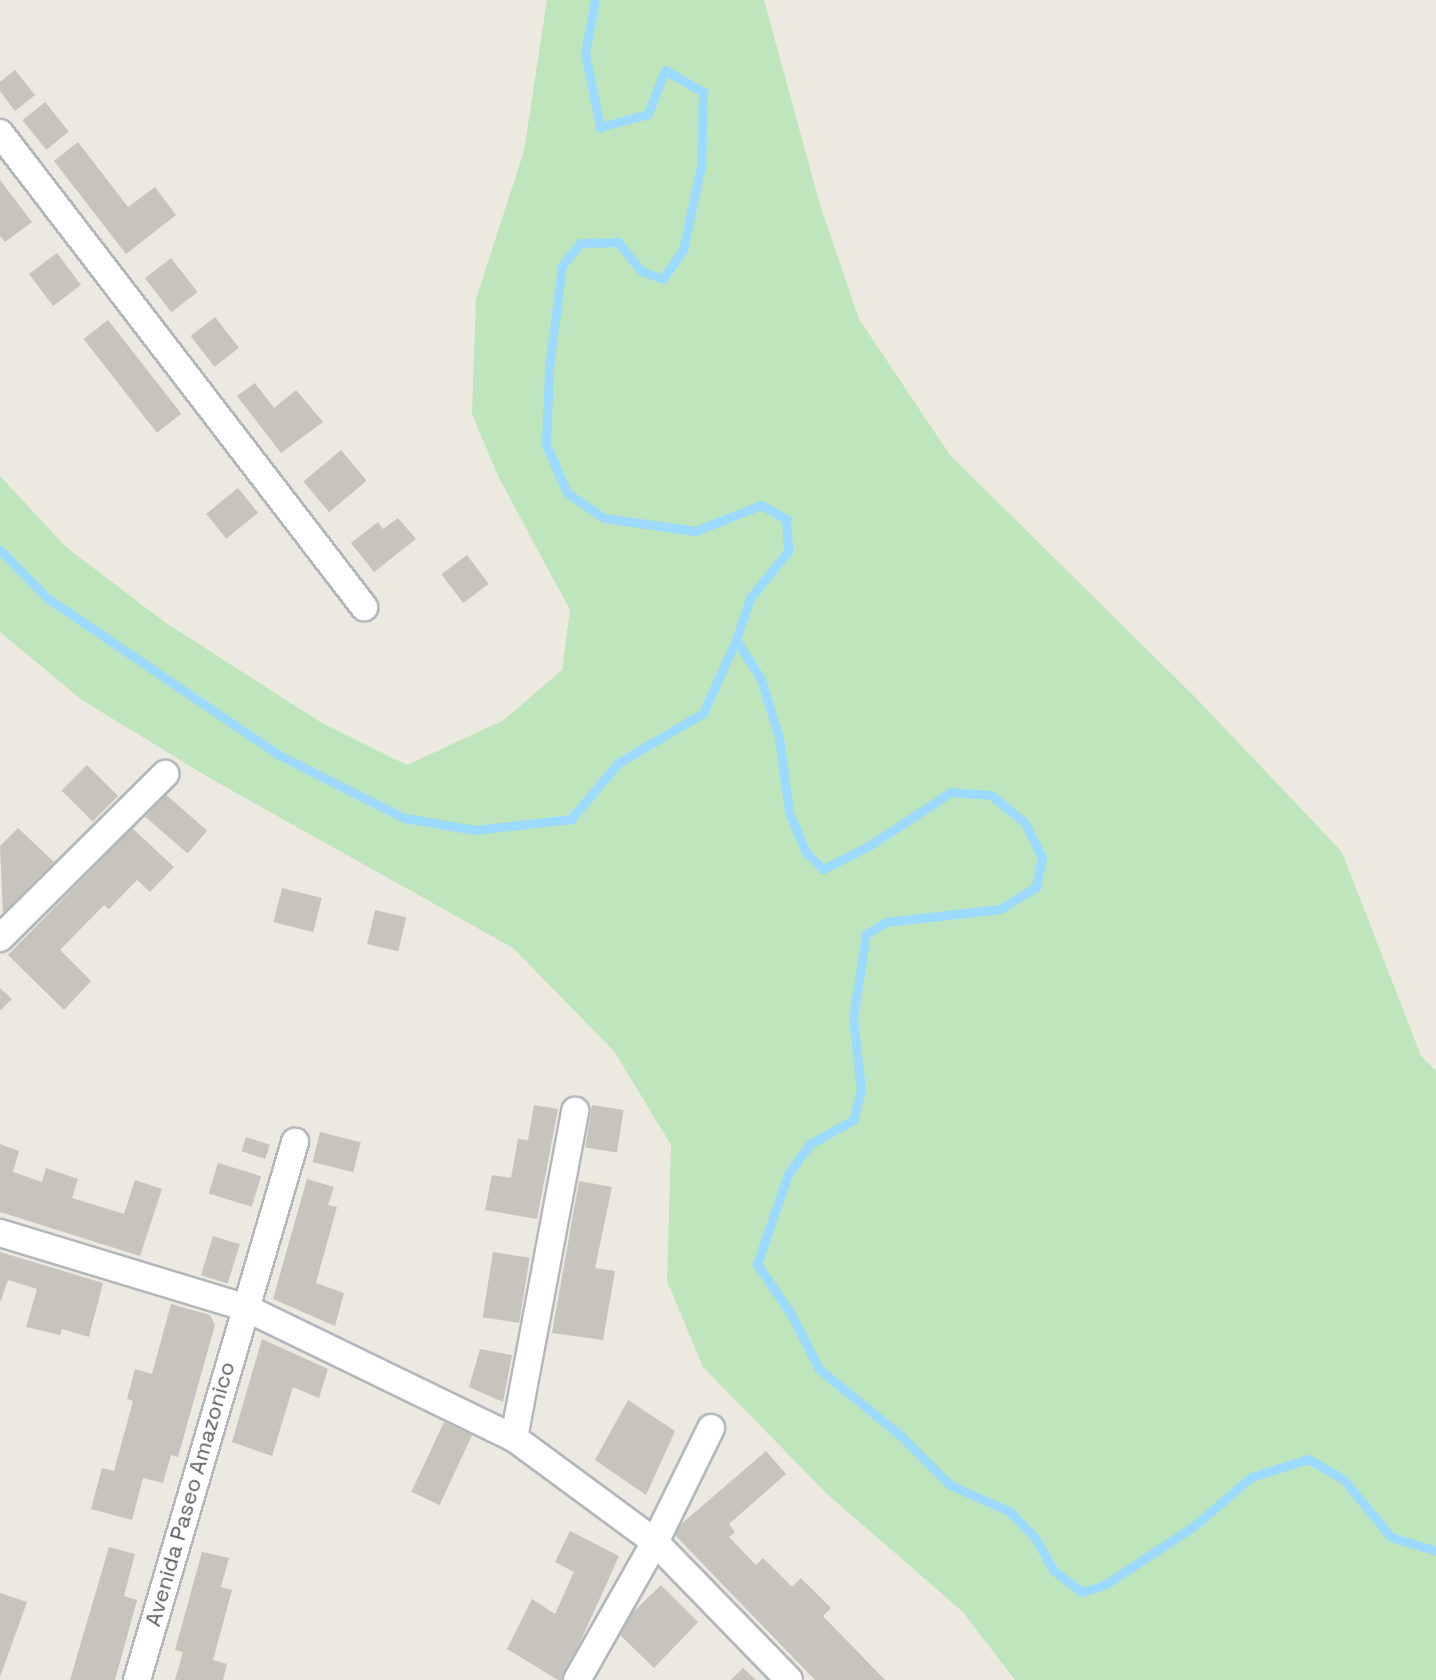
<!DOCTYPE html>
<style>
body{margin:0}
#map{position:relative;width:1436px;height:1680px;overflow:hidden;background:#ece9e0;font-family:"Space Grotesk",sans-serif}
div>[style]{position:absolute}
.green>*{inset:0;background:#bee5bc}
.stream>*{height:9px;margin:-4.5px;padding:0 4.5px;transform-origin:4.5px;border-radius:4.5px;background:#9ddaff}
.building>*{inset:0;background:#c7c3bd;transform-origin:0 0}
.roads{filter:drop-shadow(2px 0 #b3b7bb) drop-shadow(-2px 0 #b3b7bb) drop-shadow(0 2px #b3b7bb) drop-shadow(0 -2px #b3b7bb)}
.minor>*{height:26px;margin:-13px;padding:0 13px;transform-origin:13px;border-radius:13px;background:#fff}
span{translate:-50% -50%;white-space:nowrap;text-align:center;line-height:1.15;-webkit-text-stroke:4.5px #fff;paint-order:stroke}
.street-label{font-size:22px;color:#595d62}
</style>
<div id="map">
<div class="green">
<div style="clip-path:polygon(547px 0,764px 0,820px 205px,859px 319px,950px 455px,1195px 697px,1342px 852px,1421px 1056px,1436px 1071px,1436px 1680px,1015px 1680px,963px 1612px,826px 1493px,703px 1367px,667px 1281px,671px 1145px,614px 1051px,513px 948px,213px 780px,82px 700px,0 632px,0 476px,66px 547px,163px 621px,322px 723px,407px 765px,504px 720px,562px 670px,570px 610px,498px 476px,472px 414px,476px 299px,524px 151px)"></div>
</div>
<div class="stream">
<div style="left:595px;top:0;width:54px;rotate:100.7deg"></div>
<div style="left:585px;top:53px;width:76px;rotate:78.5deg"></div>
<div style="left:600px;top:127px;width:50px;rotate:-15.2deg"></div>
<div style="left:648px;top:114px;width:47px;rotate:-68.9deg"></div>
<div style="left:665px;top:70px;width:44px;rotate:30.1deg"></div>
<div style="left:703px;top:92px;width:74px;rotate:91.5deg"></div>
<div style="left:701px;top:166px;width:86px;rotate:102.1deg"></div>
<div style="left:683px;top:250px;width:35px;rotate:125deg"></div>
<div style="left:663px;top:279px;width:23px;rotate:-160deg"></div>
<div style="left:641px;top:271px;width:37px;rotate:-128deg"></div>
<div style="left:618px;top:242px;width:38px;rotate:178deg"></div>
<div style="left:580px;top:243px;width:29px;rotate:128deg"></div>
<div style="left:562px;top:266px;width:103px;rotate:97.3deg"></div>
<div style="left:549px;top:368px;width:76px;rotate:92.3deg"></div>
<div style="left:546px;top:444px;width:53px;rotate:66.8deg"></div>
<div style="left:567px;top:493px;width:45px;rotate:34deg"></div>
<div style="left:604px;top:518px;width:92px;rotate:8.1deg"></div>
<div style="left:695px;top:531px;width:71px;rotate:-21.5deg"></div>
<div style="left:761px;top:505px;width:29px;rotate:29deg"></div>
<div style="left:786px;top:519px;width:32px;rotate:86deg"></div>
<div style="left:788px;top:551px;width:60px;rotate:129deg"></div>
<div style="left:750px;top:598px;width:44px;rotate:108.4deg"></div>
<div style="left:736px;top:640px;width:46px;rotate:57.3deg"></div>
<div style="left:761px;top:679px;width:62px;rotate:73deg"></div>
<div style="left:779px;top:738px;width:75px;rotate:82.3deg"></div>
<div style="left:789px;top:812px;width:44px;rotate:67.5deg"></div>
<div style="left:806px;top:853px;width:23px;rotate:43deg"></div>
<div style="left:823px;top:869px;width:55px;rotate:-27deg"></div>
<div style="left:872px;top:844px;width:95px;rotate:-33.4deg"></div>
<div style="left:951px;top:792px;width:40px;rotate:4.3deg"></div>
<div style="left:991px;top:795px;width:44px;rotate:39.5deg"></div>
<div style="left:1025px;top:823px;width:39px;rotate:64deg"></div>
<div style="left:1042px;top:858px;width:30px;rotate:102deg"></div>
<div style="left:1036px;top:887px;width:42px;rotate:148.6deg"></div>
<div style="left:1000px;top:909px;width:115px;rotate:173.5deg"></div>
<div style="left:886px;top:922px;width:23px;rotate:149deg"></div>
<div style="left:866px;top:934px;width:86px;rotate:98.7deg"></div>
<div style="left:853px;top:1019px;width:70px;rotate:83.5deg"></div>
<div style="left:861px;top:1089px;width:32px;rotate:104deg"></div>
<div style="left:853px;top:1120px;width:49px;rotate:150.8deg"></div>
<div style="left:810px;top:1144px;width:37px;rotate:126deg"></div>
<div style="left:788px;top:1174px;width:95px;rotate:109deg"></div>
<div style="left:757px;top:1264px;width:60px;rotate:55.8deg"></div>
<div style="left:791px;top:1314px;width:62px;rotate:63deg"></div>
<div style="left:819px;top:1369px;width:104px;rotate:39.2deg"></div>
<div style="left:900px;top:1435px;width:71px;rotate:45deg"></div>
<div style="left:950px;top:1485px;width:64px;rotate:23.8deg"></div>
<div style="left:1009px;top:1511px;width:37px;rotate:46deg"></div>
<div style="left:1035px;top:1538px;width:38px;rotate:60deg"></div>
<div style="left:1054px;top:1571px;width:35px;rotate:37deg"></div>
<div style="left:1082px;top:1592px;width:25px;rotate:-18deg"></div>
<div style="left:1106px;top:1584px;width:105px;rotate:-33.4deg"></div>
<div style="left:1194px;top:1526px;width:75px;rotate:-40.7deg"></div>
<div style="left:1251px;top:1477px;width:60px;rotate:-17.5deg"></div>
<div style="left:1308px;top:1459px;width:40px;rotate:29.7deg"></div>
<div style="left:1343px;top:1479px;width:75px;rotate:50.4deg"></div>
<div style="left:1391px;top:1537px;width:47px;rotate:17.3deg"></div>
<div style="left:0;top:550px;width:67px;rotate:45.6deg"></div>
<div style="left:47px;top:598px;width:280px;rotate:34.1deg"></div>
<div style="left:279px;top:755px;width:140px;rotate:26.7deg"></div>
<div style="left:404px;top:818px;width:72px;rotate:9.6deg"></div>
<div style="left:475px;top:830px;width:97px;rotate:-6.5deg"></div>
<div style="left:571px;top:819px;width:73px;rotate:-50deg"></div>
<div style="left:618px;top:763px;width:99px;rotate:-30.5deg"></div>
<div style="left:703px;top:713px;width:80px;rotate:-65.7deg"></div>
</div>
<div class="building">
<div style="clip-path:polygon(15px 70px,35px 95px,15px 111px,0 91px,0 82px)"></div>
<div style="left:45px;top:102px;width:38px;height:29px;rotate:51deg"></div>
<div style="clip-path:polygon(78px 142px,128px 207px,155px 187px,176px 215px,126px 254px,54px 161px)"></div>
<div style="clip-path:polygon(0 180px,32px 222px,5px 242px,0 236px)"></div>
<div style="left:57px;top:253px;width:40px;height:35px;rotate:53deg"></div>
<div style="left:171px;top:258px;width:43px;height:33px;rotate:52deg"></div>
<div style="left:215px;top:317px;width:39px;height:31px;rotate:52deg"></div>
<div style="left:108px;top:320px;width:119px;height:31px;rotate:52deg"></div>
<div style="clip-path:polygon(255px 383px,274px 408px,296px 390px,323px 422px,281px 453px,237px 396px)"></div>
<div style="left:341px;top:450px;width:40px;height:49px;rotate:50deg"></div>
<div style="left:238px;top:488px;width:32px;height:41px;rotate:51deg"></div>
<div style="clip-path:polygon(398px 518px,416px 539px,374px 572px,351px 543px,378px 522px,383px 529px)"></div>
<div style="left:467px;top:555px;width:36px;height:32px;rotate:53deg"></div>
<div style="left:87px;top:765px;width:44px;height:36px;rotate:45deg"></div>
<div style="left:165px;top:794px;width:56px;height:30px;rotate:41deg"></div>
<div style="clip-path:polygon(18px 828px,54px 862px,3px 914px,0 846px)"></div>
<div style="clip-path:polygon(132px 828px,174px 867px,150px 892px,137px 880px,109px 909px,104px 905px,60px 950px,91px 981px,64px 1010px,8px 955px)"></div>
<div style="left:282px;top:888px;width:41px;height:35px;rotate:14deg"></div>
<div style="left:375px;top:910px;width:32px;height:35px;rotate:13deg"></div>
<div style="clip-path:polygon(0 988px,12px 999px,0 1011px)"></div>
<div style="clip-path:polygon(534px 1105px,558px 1109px,537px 1219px,485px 1210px,492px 1175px,511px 1178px,518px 1139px,528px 1140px)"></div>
<div style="left:592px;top:1105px;width:32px;height:43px;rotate:9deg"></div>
<div style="left:320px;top:1132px;width:42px;height:31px;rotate:14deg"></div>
<div style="left:246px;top:1137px;width:25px;height:15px;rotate:18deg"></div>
<div style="clip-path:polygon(0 1144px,19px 1151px,13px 1172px,42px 1182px,46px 1168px,78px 1179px,72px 1198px,124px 1214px,135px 1180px,162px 1189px,140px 1256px,0 1212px)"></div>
<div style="left:218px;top:1163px;width:45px;height:32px;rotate:17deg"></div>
<div style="clip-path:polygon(307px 1179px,334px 1187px,328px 1205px,337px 1207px,316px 1283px,344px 1293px,335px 1326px,273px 1299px)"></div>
<div style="clip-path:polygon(579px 1181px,612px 1187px,595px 1268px,615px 1271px,603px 1340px,552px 1333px)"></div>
<div style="left:213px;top:1236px;width:28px;height:41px;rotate:17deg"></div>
<div style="clip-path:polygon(0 1252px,103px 1283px,89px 1337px,62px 1329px,60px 1335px,26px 1327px,37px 1289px,8px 1280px,0 1303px)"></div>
<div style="left:493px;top:1252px;width:37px;height:66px;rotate:9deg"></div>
<div style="clip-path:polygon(171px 1304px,210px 1315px,215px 1325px,178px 1457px,171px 1455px,163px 1483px,143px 1478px,132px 1520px,91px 1509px,102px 1468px,114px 1471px,133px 1401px,127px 1399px,135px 1369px,152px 1374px)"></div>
<div style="clip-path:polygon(262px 1339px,328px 1369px,319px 1398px,293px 1387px,272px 1456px,232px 1442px)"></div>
<div style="clip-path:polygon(480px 1349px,512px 1355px,503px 1402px,469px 1387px)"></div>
<div style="clip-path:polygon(628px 1400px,675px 1431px,646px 1495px,595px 1460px)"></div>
<div style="left:444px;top:1422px;width:31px;height:77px;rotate:25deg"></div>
<div style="clip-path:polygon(766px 1451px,786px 1474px,729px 1524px,735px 1532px,729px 1537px,756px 1565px,763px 1558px,792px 1587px,801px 1578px,831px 1608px,823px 1616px,885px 1680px,815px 1680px,672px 1532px)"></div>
<div style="clip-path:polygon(570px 1531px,619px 1556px,563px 1680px,558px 1680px,507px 1649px,532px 1599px,555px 1614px,574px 1572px,555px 1562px)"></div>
<div style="clip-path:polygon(109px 1547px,135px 1554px,124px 1596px,137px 1600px,115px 1680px,70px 1680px)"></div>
<div style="clip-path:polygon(202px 1552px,229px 1558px,221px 1587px,232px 1590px,213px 1660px,227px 1664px,223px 1680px,175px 1680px,183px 1652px,175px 1650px)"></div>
<div style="clip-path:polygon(661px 1585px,698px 1622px,654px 1668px,620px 1635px,628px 1617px)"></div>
<div style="clip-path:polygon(0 1593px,27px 1602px,0 1677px)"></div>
<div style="clip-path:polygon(743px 1668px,756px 1680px,731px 1680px)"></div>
</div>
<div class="roads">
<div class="minor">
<div style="left:0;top:133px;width:598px;rotate:52.48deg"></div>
<div style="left:0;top:938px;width:233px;rotate:-44.8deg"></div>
<div style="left:0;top:1233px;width:255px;rotate:16.9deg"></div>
<div style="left:244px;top:1307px;width:300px;rotate:25.9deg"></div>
<div style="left:514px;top:1438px;width:175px;rotate:36.4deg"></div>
<div style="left:655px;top:1542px;width:192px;rotate:45.8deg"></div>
<div style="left:514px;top:1438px;width:333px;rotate:-79.4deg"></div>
<div style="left:137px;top:1680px;width:561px;rotate:-73.63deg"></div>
<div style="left:577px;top:1680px;width:159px;rotate:-60.5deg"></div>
<div style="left:655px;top:1542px;width:127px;rotate:-63.8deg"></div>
</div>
</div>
<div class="street-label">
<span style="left:190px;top:1494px;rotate:-74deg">Avenida Paseo Amazonico</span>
</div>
</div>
